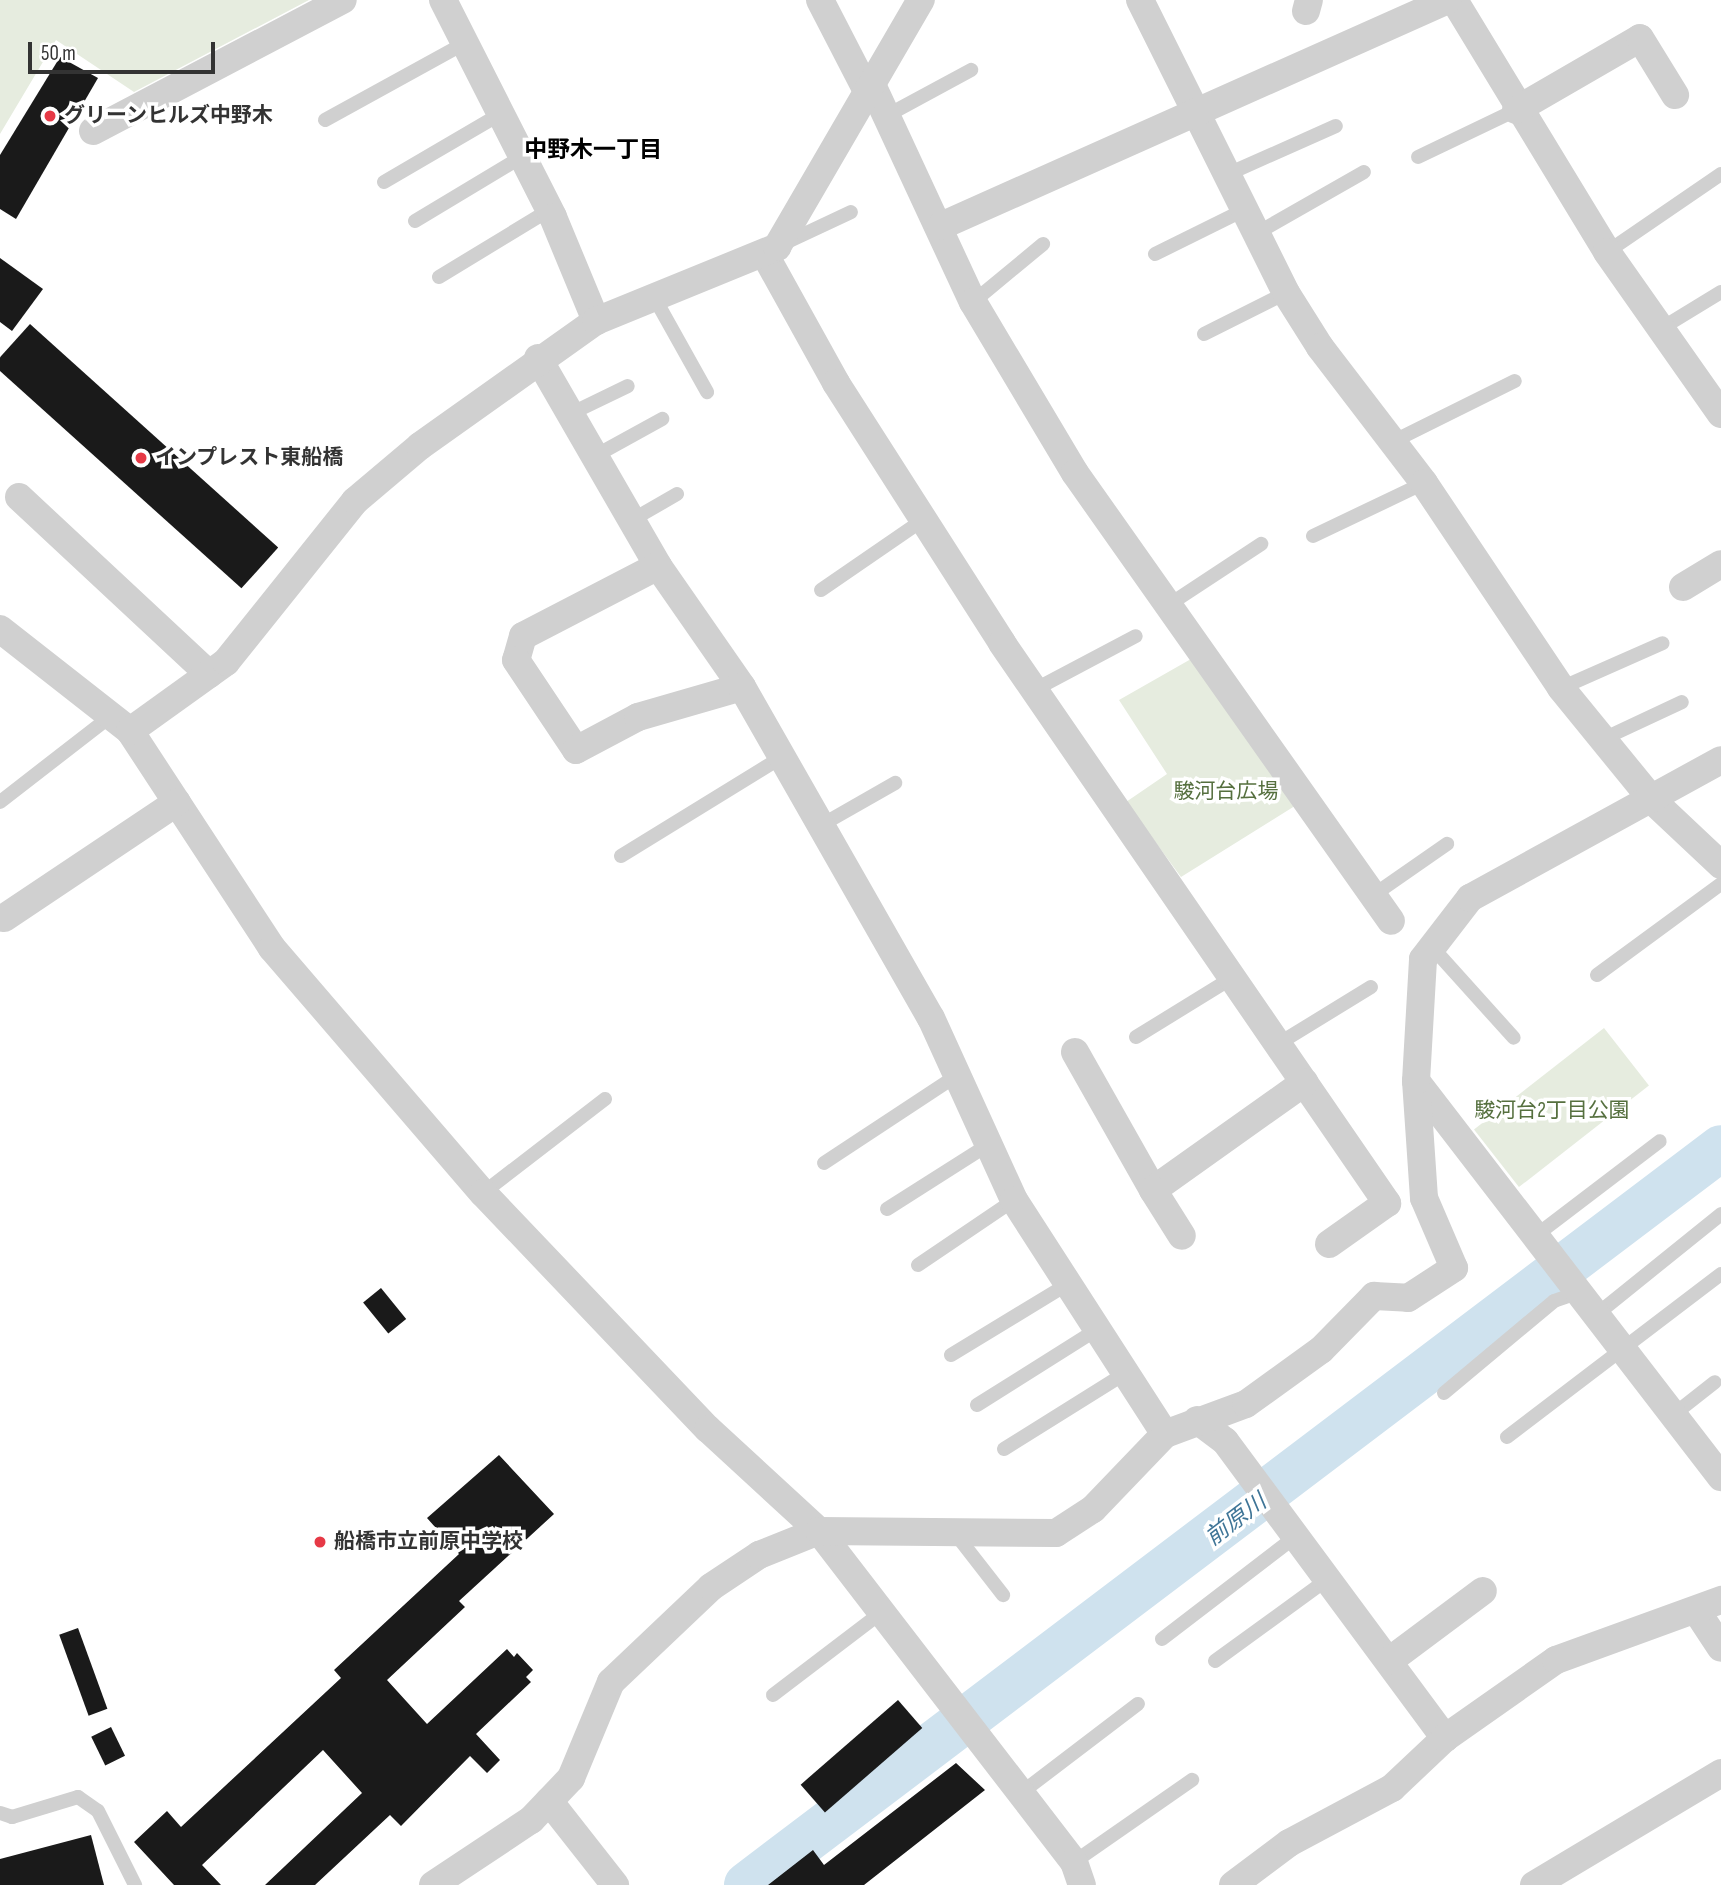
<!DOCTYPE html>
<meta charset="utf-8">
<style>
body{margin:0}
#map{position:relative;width:1721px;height:1885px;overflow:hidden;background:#fff;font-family:"Sofia Sans Condensed","Noto Sans JP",sans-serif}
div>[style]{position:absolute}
.green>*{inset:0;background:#e6ecdf;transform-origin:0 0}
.river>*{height:46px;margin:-23px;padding:0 23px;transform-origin:23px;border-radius:23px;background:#cfe2ee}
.building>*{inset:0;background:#1a1a1a;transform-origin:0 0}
.service>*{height:14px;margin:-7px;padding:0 7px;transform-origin:7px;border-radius:7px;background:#d0d0d0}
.minor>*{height:28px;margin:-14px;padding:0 14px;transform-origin:14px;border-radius:14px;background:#d0d0d0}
.dots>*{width:19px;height:19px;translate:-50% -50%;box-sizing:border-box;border:4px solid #fff;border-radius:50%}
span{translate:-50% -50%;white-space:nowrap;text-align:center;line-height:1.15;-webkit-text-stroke:7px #fff;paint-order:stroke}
.poi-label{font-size:21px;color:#333;font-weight:700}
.left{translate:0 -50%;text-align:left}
.park-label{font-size:21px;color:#56703f}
.neighbourhood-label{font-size:23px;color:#000;font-weight:700}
.water-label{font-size:23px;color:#3f7597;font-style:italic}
.scale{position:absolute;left:28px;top:42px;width:187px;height:32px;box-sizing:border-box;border:4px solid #333;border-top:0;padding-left:9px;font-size:21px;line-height:24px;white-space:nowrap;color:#333;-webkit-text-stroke:5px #fff;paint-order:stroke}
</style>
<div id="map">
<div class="green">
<div style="clip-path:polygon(0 0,309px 0,134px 92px,56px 40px,0 134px)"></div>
<div style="clip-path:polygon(1191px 659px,1298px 804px,1181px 877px,1126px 802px,1167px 774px,1119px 700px)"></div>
<div style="left:1604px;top:1028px;width:73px;height:165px;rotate:52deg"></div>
</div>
<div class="river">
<div style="left:747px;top:1885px;width:1221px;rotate:-37.11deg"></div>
</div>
<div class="building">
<div style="clip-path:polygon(60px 57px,98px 78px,16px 219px,0 209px,0 155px)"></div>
<div style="clip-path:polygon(0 258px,43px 289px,12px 331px,0 322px)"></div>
<div style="left:30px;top:324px;width:334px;height:55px;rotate:42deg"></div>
<div style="left:381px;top:1288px;width:40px;height:23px;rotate:51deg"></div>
<div style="clip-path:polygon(499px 1455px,554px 1514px,459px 1601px,465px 1607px,387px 1680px,427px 1724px,507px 1649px,514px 1657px,517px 1653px,533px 1670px,526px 1677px,531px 1682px,476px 1734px,500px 1760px,487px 1773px,470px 1756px,401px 1826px,390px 1815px,315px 1885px,265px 1885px,362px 1793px,323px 1750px,202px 1865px,221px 1885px,174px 1885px,134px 1842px,167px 1811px,181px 1827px,341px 1678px,334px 1670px,459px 1554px,427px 1518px)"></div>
<div style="left:78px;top:1628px;width:86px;height:20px;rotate:70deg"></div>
<div style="left:898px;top:1700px;width:37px;height:129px;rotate:49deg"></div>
<div style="left:111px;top:1727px;width:32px;height:22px;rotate:64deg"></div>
<div style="clip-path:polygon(956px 1763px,985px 1790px,864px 1885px,768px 1885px,813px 1850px,824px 1865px)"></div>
<div style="clip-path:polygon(91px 1835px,104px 1885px,0 1885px,0 1859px)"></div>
</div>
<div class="service">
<div style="left:886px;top:116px;width:97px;rotate:-28.4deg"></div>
<div style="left:325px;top:120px;width:160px;rotate:-28.8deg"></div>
<div style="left:1418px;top:157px;width:109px;rotate:-25.6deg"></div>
<div style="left:1228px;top:174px;width:118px;rotate:-24deg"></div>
<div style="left:384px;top:182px;width:137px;rotate:-30.3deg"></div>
<div style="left:415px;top:221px;width:126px;rotate:-31deg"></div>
<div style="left:1257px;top:233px;width:123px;rotate:-29.7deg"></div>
<div style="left:783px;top:244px;width:75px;rotate:-25.2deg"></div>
<div style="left:1607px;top:252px;width:138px;rotate:-34.4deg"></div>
<div style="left:1155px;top:254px;width:102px;rotate:-26.3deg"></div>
<div style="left:439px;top:277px;width:129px;rotate:-31.3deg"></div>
<div style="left:654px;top:297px;width:109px;rotate:60.8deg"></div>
<div style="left:973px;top:302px;width:91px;rotate:-39.6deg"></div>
<div style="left:1662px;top:328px;width:69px;rotate:-31.4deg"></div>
<div style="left:1204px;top:334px;width:92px;rotate:-26.6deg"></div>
<div style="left:570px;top:414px;width:64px;rotate:-25.8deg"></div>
<div style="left:1392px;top:442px;width:137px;rotate:-26.4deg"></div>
<div style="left:595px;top:456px;width:77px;rotate:-28.9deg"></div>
<div style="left:632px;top:520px;width:52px;rotate:-30deg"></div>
<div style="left:1313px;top:536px;width:123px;rotate:-25.5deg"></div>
<div style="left:821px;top:590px;width:124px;rotate:-34.5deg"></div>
<div style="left:1167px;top:606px;width:113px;rotate:-33.4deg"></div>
<div style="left:1561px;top:688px;width:111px;rotate:-23.8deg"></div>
<div style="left:1034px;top:690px;width:115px;rotate:-27.9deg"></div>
<div style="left:1603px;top:739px;width:87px;rotate:-25.1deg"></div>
<div style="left:0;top:802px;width:140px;rotate:-37.8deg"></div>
<div style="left:825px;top:823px;width:81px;rotate:-29.7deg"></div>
<div style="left:621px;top:856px;width:193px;rotate:-31.6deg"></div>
<div style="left:1375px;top:894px;width:88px;rotate:-34.8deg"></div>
<div style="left:1432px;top:947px;width:122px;rotate:48deg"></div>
<div style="left:1597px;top:975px;width:154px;rotate:-36.3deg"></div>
<div style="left:1136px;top:1037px;width:113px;rotate:-31.6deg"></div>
<div style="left:1278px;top:1044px;width:109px;rotate:-31.5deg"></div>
<div style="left:824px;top:1163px;width:154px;rotate:-33.4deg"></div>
<div style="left:483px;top:1193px;width:154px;rotate:-37.6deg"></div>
<div style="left:887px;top:1209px;width:120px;rotate:-32.4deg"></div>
<div style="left:1534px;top:1237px;width:158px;rotate:-37.3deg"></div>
<div style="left:918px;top:1265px;width:116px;rotate:-34.1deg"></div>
<div style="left:1596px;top:1315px;width:161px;rotate:-38.9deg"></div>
<div style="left:951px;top:1355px;width:135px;rotate:-31.3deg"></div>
<div style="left:1444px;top:1393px;width:143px;rotate:-39.9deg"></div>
<div style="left:1554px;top:1301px;width:24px;rotate:-19deg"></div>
<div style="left:977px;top:1405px;width:141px;rotate:-32.2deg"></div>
<div style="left:1673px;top:1415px;width:53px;rotate:-38.2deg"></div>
<div style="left:1507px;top:1437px;width:269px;rotate:-37.3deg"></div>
<div style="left:1004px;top:1449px;width:142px;rotate:-32deg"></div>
<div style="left:954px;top:1532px;width:80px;rotate:52.1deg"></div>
<div style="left:1162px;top:1639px;width:169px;rotate:-37.5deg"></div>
<div style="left:1215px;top:1661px;width:140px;rotate:-36deg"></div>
<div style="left:773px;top:1695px;width:137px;rotate:-37.3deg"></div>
<div style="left:1021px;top:1793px;width:147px;rotate:-37.3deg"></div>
<div style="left:0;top:1813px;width:13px;rotate:18deg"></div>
<div style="left:12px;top:1817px;width:69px;rotate:-16.9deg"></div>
<div style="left:78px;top:1797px;width:24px;rotate:35deg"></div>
<div style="left:98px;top:1811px;width:83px;rotate:63.4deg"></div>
<div style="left:1074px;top:1862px;width:144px;rotate:-34.8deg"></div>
</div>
<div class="minor">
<div style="left:443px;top:0;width:243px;rotate:63.1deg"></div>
<div style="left:553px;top:217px;width:113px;rotate:67.5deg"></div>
<div style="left:820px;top:0;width:107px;rotate:62.7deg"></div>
<div style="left:1140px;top:0;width:327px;rotate:63.5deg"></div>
<div style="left:1286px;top:293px;width:64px;rotate:57.8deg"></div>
<div style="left:1320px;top:347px;width:171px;rotate:52.6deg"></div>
<div style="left:1424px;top:483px;width:247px;rotate:56.2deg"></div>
<div style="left:1561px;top:688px;width:147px;rotate:50.8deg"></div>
<div style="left:1654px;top:802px;width:92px;rotate:43.2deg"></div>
<div style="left:1454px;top:0;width:295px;rotate:58.7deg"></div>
<div style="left:1607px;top:252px;width:198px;rotate:54.9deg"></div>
<div style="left:1306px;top:11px;width:11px;rotate:-75deg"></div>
<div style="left:873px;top:87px;width:237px;rotate:65.1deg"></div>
<div style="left:973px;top:302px;width:199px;rotate:59.2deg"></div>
<div style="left:1075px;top:473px;width:548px;rotate:54.8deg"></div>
<div style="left:1516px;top:110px;width:143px;rotate:-30.1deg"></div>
<div style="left:1640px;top:38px;width:67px;rotate:58.4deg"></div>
<div style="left:93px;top:131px;width:282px;rotate:-27.7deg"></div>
<div style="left:941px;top:226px;width:555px;rotate:-24.03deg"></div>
<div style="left:764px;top:253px;width:149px;rotate:61deg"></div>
<div style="left:836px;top:383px;width:308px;rotate:57.4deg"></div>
<div style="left:1002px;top:643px;width:680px;rotate:55.49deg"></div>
<div style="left:1387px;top:1203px;width:71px;rotate:144.7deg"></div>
<div style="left:538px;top:358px;width:240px;rotate:60deg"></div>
<div style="left:658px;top:566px;width:147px;rotate:55.2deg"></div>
<div style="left:19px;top:497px;width:260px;rotate:43deg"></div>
<div style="left:658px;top:566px;width:152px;rotate:152.6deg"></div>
<div style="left:523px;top:636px;width:25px;rotate:106deg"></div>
<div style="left:516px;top:660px;width:108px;rotate:56.3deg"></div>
<div style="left:576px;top:750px;width:70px;rotate:-28deg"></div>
<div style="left:638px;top:717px;width:108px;rotate:-16.1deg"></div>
<div style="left:742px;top:687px;width:381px;rotate:60.3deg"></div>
<div style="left:931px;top:1018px;width:200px;rotate:65.5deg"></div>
<div style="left:1014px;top:1200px;width:278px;rotate:57.2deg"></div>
<div style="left:1683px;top:587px;width:44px;rotate:-31.2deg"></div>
<div style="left:0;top:629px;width:165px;rotate:38.1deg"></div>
<div style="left:130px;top:731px;width:259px;rotate:56.8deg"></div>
<div style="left:272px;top:948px;width:323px;rotate:49.3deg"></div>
<div style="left:483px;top:1193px;width:326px;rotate:46.4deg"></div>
<div style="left:708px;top:1429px;width:151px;rotate:42.6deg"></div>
<div style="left:819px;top:1531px;width:418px;rotate:52.4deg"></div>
<div style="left:1074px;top:1862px;width:24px;rotate:71deg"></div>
<div style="left:130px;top:731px;width:118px;rotate:-35.7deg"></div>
<div style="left:226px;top:662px;width:206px;rotate:-51.3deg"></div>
<div style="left:355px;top:501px;width:85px;rotate:-40.2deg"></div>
<div style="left:420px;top:446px;width:216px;rotate:-35.4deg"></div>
<div style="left:596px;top:321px;width:196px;rotate:-22.2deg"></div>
<div style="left:777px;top:247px;width:286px;rotate:-59.8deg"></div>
<div style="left:4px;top:918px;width:208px;rotate:-33.8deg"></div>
<div style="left:1075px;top:1052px;width:159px;rotate:60.5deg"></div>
<div style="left:1153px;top:1190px;width:186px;rotate:-35.4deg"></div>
<div style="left:1416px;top:1081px;width:500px;rotate:52.4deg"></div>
<div style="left:1153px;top:1190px;width:54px;rotate:57.8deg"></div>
<div style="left:1197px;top:1420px;width:35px;rotate:37deg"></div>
<div style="left:1225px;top:1441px;width:370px;rotate:53.5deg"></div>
<div style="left:1696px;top:1610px;width:45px;rotate:56.7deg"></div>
<div style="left:1389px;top:1661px;width:117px;rotate:-36.7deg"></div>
<div style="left:549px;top:1801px;width:107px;rotate:51.8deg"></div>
<div style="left:433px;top:1885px;width:118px;rotate:-33.6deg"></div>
<div style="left:531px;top:1820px;width:58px;rotate:-46.4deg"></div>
<div style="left:571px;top:1778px;width:104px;rotate:-67.4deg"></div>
<div style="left:611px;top:1682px;width:138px;rotate:-43.5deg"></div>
<div style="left:711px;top:1587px;width:58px;rotate:-33.7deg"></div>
<div style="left:759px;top:1555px;width:65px;rotate:-21.8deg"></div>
<div style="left:819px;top:1531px;width:237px;rotate:0.5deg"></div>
<div style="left:1056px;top:1533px;width:44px;rotate:-33deg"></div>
<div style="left:1093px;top:1509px;width:104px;rotate:-46.2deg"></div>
<div style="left:1165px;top:1434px;width:86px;rotate:-20.3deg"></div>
<div style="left:1246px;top:1404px;width:92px;rotate:-35.8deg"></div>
<div style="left:1321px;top:1350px;width:76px;rotate:-45.5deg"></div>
<div style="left:1374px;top:1296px;width:34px;rotate:3deg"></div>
<div style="left:1408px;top:1298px;width:55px;rotate:-33.1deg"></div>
<div style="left:1454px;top:1268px;width:76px;rotate:-113.2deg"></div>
<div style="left:1424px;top:1198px;width:117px;rotate:-93.9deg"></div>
<div style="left:1416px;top:1081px;width:122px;rotate:-86.7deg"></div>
<div style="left:1423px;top:959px;width:77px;rotate:-52.4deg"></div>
<div style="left:1470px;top:898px;width:286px;rotate:-28.8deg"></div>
<div style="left:1233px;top:1885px;width:70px;rotate:-36.9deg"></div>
<div style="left:1289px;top:1843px;width:117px;rotate:-28.1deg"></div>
<div style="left:1392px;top:1788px;width:73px;rotate:-43.3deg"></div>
<div style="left:1445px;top:1738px;width:136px;rotate:-35.1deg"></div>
<div style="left:1556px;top:1660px;width:176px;rotate:-20deg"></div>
<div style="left:1534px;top:1885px;width:218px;rotate:-30.9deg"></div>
</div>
<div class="dots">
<div style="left:50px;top:116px;background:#e63946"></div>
<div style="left:141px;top:458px;background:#e63946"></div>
<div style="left:320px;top:1542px;background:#e63946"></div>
</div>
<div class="poi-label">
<span class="left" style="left:64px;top:116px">グリーンヒルズ中野木</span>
<span class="left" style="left:155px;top:458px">インプレスト東船橋</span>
<span class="left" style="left:334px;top:1542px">船橋市立前原中学校</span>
</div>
<div class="park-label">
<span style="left:1226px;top:792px">駿河台広場</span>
<span style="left:1552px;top:1111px">駿河台2丁目公園</span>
</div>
<div class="neighbourhood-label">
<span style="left:593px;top:150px">中野木一丁目</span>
</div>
<div class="water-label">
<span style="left:1236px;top:1520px;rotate:-37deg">前原川</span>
</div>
<div class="scale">50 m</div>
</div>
